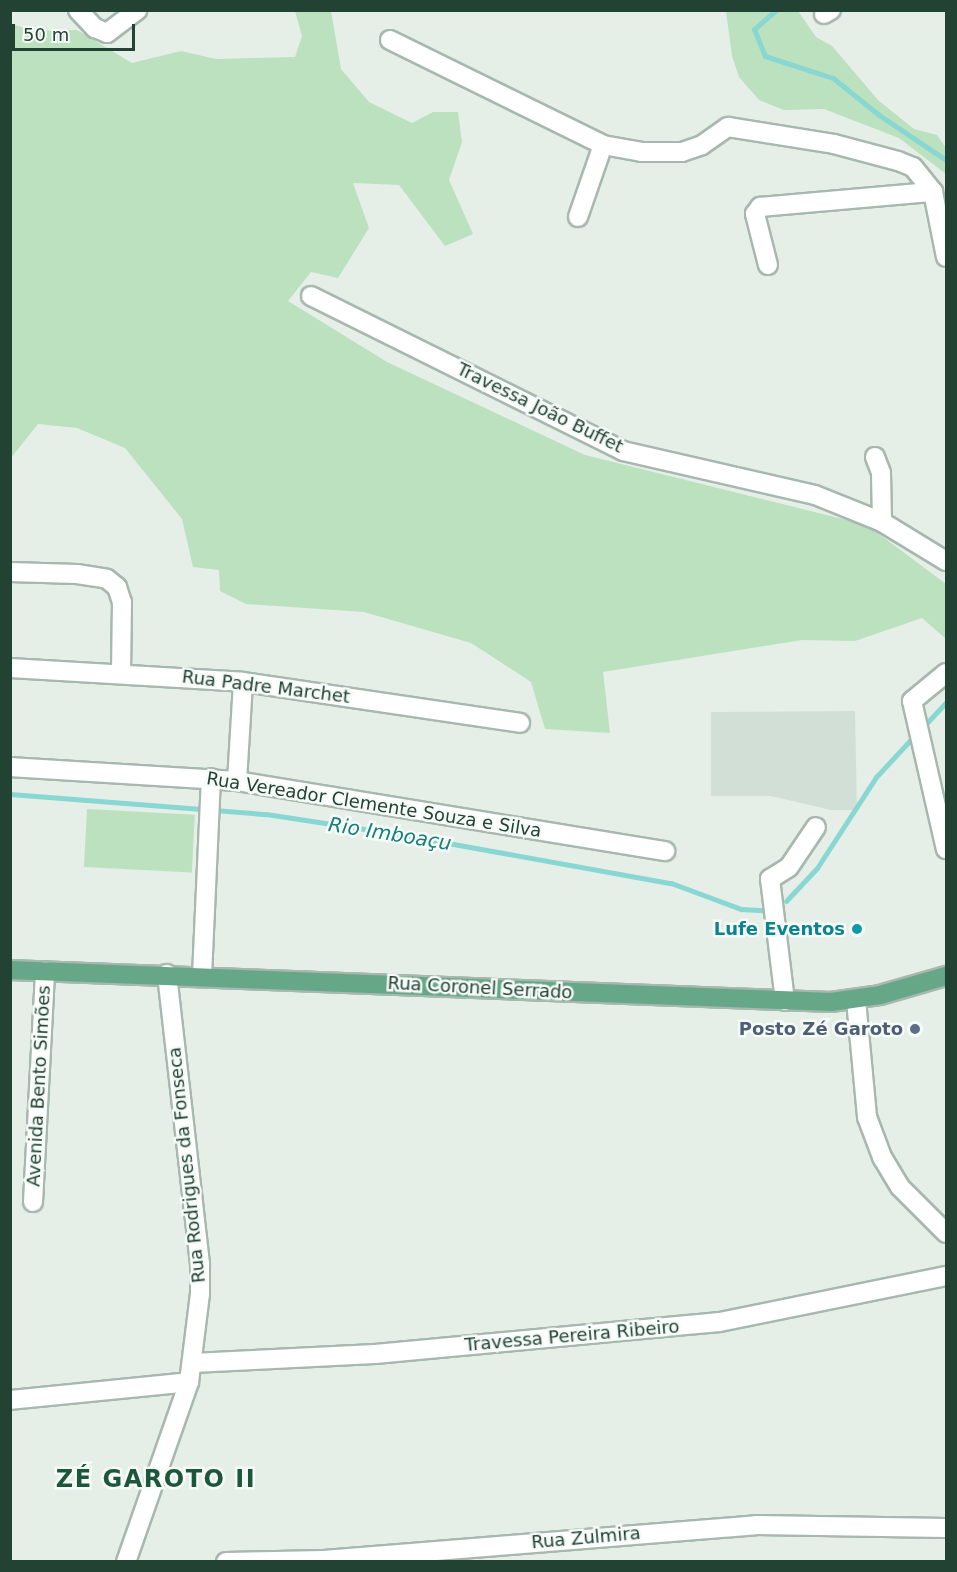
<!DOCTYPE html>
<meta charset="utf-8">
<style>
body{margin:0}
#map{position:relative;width:957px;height:1572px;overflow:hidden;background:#e5efe8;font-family:"DejaVu Sans",sans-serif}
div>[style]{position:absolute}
.built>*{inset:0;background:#d2dfd6}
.green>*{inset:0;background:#bce1be;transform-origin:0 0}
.stream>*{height:5px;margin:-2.5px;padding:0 2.5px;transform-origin:2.5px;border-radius:2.5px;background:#89d7d2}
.roads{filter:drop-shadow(2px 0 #a7b8ae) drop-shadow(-2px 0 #a7b8ae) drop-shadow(0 2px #a7b8ae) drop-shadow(0 -2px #a7b8ae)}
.street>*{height:18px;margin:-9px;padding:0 9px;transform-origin:9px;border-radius:9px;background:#fff}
.secondary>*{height:18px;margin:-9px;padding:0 9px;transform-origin:9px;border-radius:9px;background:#fff}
.primary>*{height:18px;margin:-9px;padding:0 9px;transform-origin:9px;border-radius:9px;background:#66a788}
.dots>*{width:16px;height:16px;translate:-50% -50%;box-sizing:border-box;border:3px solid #f6fbf7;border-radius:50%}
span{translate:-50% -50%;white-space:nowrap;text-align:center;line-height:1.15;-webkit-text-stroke:5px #f6fbf7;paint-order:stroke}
.street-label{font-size:18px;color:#224233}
.culture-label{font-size:18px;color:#0d838f;font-weight:700}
.right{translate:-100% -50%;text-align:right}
.service-label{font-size:18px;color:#4e5e75;font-weight:700}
.water-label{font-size:20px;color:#177e79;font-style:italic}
.district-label{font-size:24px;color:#1c573b;font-weight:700;letter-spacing:1.5px}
.frame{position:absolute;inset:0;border:12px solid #224233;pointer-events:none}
.scale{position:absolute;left:12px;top:24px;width:123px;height:27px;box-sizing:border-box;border:3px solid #224233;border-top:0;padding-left:8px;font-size:18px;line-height:21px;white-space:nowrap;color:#224233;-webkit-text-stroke:4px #f6fbf7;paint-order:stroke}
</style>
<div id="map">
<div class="built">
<div style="clip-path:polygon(855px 711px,857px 810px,831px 810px,771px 796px,711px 796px,711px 712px)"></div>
</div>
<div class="green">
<div style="clip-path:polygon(295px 11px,331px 11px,341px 69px,369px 102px,412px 123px,433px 112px,458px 112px,462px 142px,449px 180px,473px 234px,445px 246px,399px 185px,353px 183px,369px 228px,338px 278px,311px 272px,288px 301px,387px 362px,585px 455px,867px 525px,946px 584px,946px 639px,922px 618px,855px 641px,802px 640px,603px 672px,610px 733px,545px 729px,531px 682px,471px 643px,364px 612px,246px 604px,220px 591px,219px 570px,193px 567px,182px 519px,125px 448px,77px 428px,38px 424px,11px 458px,11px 24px,37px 31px,77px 30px,132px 63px,181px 51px,216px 59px,295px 57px,302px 36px)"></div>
<div style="clip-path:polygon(726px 11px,798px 11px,816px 37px,832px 46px,878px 100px,914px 129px,937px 135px,946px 148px,946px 174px,899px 138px,824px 109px,784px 110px,759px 100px,739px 77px,732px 56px)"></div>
<div style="left:87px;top:809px;width:108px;height:58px;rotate:3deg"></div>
</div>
<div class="stream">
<div style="left:776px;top:10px;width:29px;rotate:139deg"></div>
<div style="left:754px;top:29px;width:29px;rotate:68deg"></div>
<div style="left:765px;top:56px;width:71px;rotate:17.9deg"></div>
<div style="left:833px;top:78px;width:59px;rotate:38.8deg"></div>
<div style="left:879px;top:115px;width:81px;rotate:33.9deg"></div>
<div style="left:923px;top:727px;width:34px;rotate:-47deg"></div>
<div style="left:10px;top:794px;width:257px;rotate:4.5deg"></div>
<div style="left:266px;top:814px;width:139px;rotate:8.7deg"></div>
<div style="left:403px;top:835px;width:272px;rotate:10.2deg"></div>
<div style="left:671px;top:883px;width:75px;rotate:20.4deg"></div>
<div style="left:741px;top:909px;width:22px;rotate:3deg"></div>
<div style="left:786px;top:901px;width:45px;rotate:-46.8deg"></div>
<div style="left:817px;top:868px;width:108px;rotate:-57deg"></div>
<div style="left:876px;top:777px;width:59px;rotate:-47.1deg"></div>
</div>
<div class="roads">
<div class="street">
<div style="left:78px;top:10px;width:25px;rotate:47deg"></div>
<div style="left:95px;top:28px;width:13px;rotate:23deg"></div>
<div style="left:107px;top:33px;width:38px;rotate:-37deg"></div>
<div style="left:824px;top:14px;width:8px;rotate:-30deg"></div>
<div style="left:390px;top:40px;width:237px;rotate:26.2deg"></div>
<div style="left:603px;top:145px;width:39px;rotate:10deg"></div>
<div style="left:641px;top:152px;width:41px"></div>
<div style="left:682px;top:152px;width:21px;rotate:-19deg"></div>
<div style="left:702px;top:145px;width:32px;rotate:-35deg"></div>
<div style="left:728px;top:127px;width:107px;rotate:9.1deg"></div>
<div style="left:834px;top:144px;width:66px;rotate:14.9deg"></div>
<div style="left:898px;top:161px;width:16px;rotate:22deg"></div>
<div style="left:913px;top:167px;width:32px;rotate:51deg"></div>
<div style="left:933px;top:192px;width:66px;rotate:78.7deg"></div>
<div style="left:578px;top:217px;width:76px;rotate:-70.9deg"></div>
<div style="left:768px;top:265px;width:53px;rotate:-104.3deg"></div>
<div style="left:755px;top:214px;width:9px;rotate:-54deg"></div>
<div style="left:760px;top:207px;width:174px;rotate:-5deg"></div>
<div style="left:311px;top:296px;width:348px;rotate:26.4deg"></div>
<div style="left:623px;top:451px;width:197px;rotate:12.9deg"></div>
<div style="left:815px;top:495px;width:72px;rotate:21.9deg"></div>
<div style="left:882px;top:522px;width:75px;rotate:31.4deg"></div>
<div style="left:875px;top:457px;width:17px;rotate:69deg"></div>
<div style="left:881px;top:473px;width:49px;rotate:88.8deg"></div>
<div style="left:10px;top:572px;width:67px;rotate:1.7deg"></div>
<div style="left:77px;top:574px;width:30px;rotate:9deg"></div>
<div style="left:107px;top:579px;width:13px;rotate:39deg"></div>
<div style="left:117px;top:587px;width:16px;rotate:72deg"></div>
<div style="left:122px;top:602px;width:70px;rotate:90.8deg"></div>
<div style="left:10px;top:668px;width:233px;rotate:3.4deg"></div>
<div style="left:243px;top:682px;width:280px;rotate:8.4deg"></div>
<div style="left:946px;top:673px;width:44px;rotate:140.5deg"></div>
<div style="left:912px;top:701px;width:152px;rotate:77.1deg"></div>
<div style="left:10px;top:767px;width:227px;rotate:3.5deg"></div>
<div style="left:237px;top:781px;width:434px;rotate:9.3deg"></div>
<div style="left:237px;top:781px;width:99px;rotate:-86.5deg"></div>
<div style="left:202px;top:976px;width:198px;rotate:-87.4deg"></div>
<div style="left:856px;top:1000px;width:118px;rotate:84.6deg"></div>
<div style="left:867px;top:1117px;width:43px;rotate:69.4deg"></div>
<div style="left:882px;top:1157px;width:35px;rotate:59deg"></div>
<div style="left:900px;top:1187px;width:65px;rotate:45deg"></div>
<div style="left:785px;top:1001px;width:123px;rotate:-97deg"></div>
<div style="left:770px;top:879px;width:22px;rotate:-32deg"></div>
<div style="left:789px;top:867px;width:48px;rotate:-56deg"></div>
<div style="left:33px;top:1202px;width:231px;rotate:-87deg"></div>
<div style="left:193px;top:1363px;width:182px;rotate:-2.8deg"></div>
<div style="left:375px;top:1354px;width:346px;rotate:-5.3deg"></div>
<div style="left:720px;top:1322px;width:231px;rotate:-11.5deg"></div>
<div style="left:10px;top:1400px;width:180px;rotate:-5.7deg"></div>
</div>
<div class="secondary">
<div style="left:126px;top:1562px;width:191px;rotate:-70.7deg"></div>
<div style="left:189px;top:1382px;width:89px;rotate:-82.9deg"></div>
<div style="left:200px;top:1294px;width:30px;rotate:-90deg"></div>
<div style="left:200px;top:1264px;width:292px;rotate:-96.5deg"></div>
<div style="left:226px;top:1562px;width:98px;rotate:-1.2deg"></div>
<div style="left:324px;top:1560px;width:433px;rotate:-4.6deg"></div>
<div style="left:756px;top:1525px;width:190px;rotate:0.9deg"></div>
</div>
<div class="primary">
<div style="left:10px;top:970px;width:822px;rotate:2.23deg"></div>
<div style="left:831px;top:1002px;width:49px;rotate:-8.1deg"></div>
<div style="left:880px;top:995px;width:69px;rotate:-16.1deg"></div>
</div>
</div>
<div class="dots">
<div style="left:857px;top:929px;background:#0f9aa8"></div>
<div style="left:915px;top:1029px;background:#5c6f8a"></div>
</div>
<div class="street-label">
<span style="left:540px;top:408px;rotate:26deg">Travessa João Buffet</span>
<span style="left:266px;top:687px;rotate:7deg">Rua Padre Marchet</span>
<span style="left:374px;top:805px;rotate:9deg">Rua Vereador Clemente Souza e Silva</span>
<span style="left:480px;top:988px;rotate:3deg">Rua Coronel Serrado</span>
<span style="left:39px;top:1086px;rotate:-87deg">Avenida Bento Simões</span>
<span style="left:187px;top:1165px;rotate:-96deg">Rua Rodrigues da Fonseca</span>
<span style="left:572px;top:1336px;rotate:-5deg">Travessa Pereira Ribeiro</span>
<span style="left:586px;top:1538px;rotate:-5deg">Rua Zulmira</span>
</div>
<div class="culture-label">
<span class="right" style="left:845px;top:929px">Lufe Eventos</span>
</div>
<div class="service-label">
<span class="right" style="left:903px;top:1029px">Posto Zé Garoto</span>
</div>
<div class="water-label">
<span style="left:390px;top:834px;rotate:9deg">Rio Imboaçu</span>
</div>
<div class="district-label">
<span style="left:156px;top:1480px">ZÉ GAROTO II</span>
</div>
<div class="frame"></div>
<div class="scale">50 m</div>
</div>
